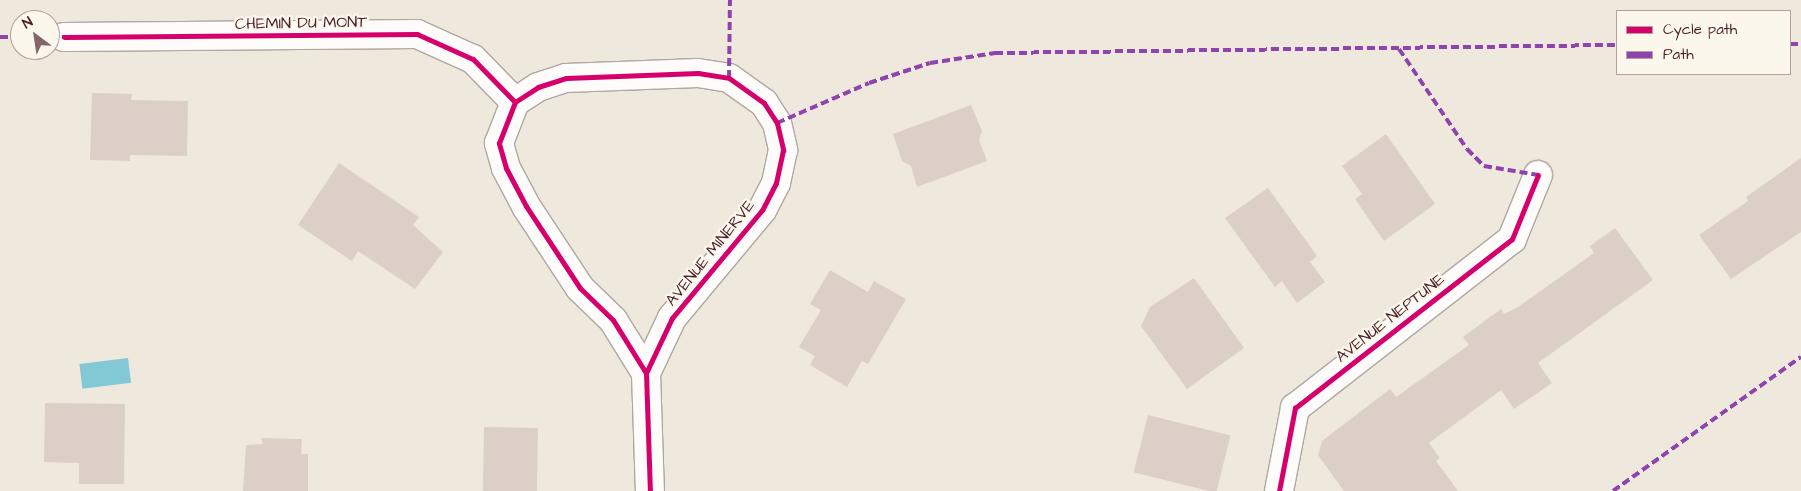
<!DOCTYPE html>
<style>
body{margin:0}
#map{position:relative;width:1801px;height:491px;overflow:hidden;background:#efe8dd;font-family:"Architects Daughter",sans-serif}
div>[style]{position:absolute}
.water>*{inset:0;background:#82c8d5;transform-origin:0 0}
.building>*{inset:0;background:#dccfc8;transform-origin:0 0}
.roads{filter:drop-shadow(1px 0 #b0a7a2) drop-shadow(-1px 0 #b0a7a2) drop-shadow(0 1px #b0a7a2) drop-shadow(0 -1px #b0a7a2)}
.minor>*{height:28px;margin:-14px;padding:0 14px;transform-origin:14px;border-radius:14px;background:#fdfcfa}
.quiet>*{height:4px;margin-top:-2px;transform-origin:0;background:repeating-linear-gradient(90deg,#8e44ad 0 8px,transparent 0 12px)}
.cycleway>*{height:5px;margin:-2.5px;padding:0 2.5px;transform-origin:2.5px;border-radius:2.5px;background:#d6006c}
span{translate:-50% -50%;white-space:nowrap;text-align:center;line-height:1.15;-webkit-text-stroke:4.5px #fbf7ec;paint-order:stroke}
.street-label{font-size:16px;color:#4a1f2b}
.legend{position:absolute;left:1616px;top:10px;width:175px;height:65px;box-sizing:border-box;background:#fbf7ec;border:1px solid #b4a19f;margin:0;padding:6px 9px;list-style:none;font-size:15px;color:#4a1f2b}
.legend li{display:flex;align-items:center;gap:10px;height:25px}
.legend b{width:25px;border:1px solid #b4a19f}
.north{position:absolute;left:10px;top:10px;width:50px;height:50px;box-sizing:border-box;background:#fbf7ec;border:1px solid #b4a19f;border-radius:50%;rotate:329deg;font-size:14px;font-weight:700;line-height:20px;text-align:center;color:#4a1f2b}
.north::after{content:'';display:block;margin:auto;width:18px;height:22px;background:#846569;clip-path:polygon(50% 0,100% 100%,50% 72%,0 100%)}
</style>
<div id="map">
<div class="water">
<div style="left:128px;top:358px;width:25px;height:49px;rotate:83deg"></div>
</div>
<div class="building">
<div style="clip-path:polygon(92px 93px,132px 94px,131px 100px,188px 101px,187px 156px,130px 155px,130px 161px,90px 160px)"></div>
<div style="clip-path:polygon(971px 105px,982px 131px,979px 140px,987px 161px,917px 187px,911px 166px,902px 161px,893px 134px)"></div>
<div style="clip-path:polygon(1386px 134px,1435px 204px,1384px 241px,1355px 199px,1362px 194px,1342px 166px)"></div>
<div style="clip-path:polygon(1801px 158px,1801px 232px,1731px 279px,1699px 235px,1748px 201px,1746px 197px)"></div>
<div style="clip-path:polygon(339px 163px,419px 217px,413px 225px,443px 252px,415px 289px,358px 251px,352px 261px,298px 225px)"></div>
<div style="clip-path:polygon(1268px 188px,1317px 256px,1310px 262px,1325px 282px,1297px 303px,1282px 281px,1275px 287px,1225px 218px)"></div>
<div style="clip-path:polygon(1615px 228px,1653px 280px,1538px 363px,1552px 383px,1514px 409px,1501px 390px,1429px 443px,1440px 458px,1436px 461px,1458px 491px,1344px 491px,1318px 455px,1322px 441px,1390px 389px,1396px 397px,1469px 345px,1463px 337px,1501px 309px,1504px 314px,1518px 307px,1594px 253px,1590px 246px)"></div>
<div style="clip-path:polygon(830px 270px,868px 292px,874px 281px,906px 299px,868px 364px,862px 361px,847px 387px,810px 365px,815px 356px,799px 347px,821px 310px,810px 304px)"></div>
<div style="clip-path:polygon(1194px 278px,1244px 348px,1187px 389px,1141px 326px,1150px 307px)"></div>
<div style="clip-path:polygon(45px 403px,125px 404px,124px 484px,79px 484px,79px 463px,44px 462px)"></div>
<div style="left:1148px;top:415px;width:85px;height:59px;rotate:14deg"></div>
<div style="left:484px;top:427px;width:54px;height:64px;rotate:1deg"></div>
<div style="clip-path:polygon(261px 438px,302px 439px,301px 454px,308px 454px,308px 491px,243px 491px,246px 445px,263px 444px)"></div>
</div>
<div class="roads">
<div class="minor">
<div style="left:64px;top:37px;width:353px;rotate:-0.5deg"></div>
<div style="left:417px;top:34px;width:61px;rotate:24.1deg"></div>
<div style="left:473px;top:59px;width:60px;rotate:45.7deg"></div>
<div style="left:646px;top:373px;width:62px;rotate:-121.9deg"></div>
<div style="left:613px;top:320px;width:46px;rotate:-135.9deg"></div>
<div style="left:580px;top:288px;width:98px;rotate:-123.4deg"></div>
<div style="left:526px;top:206px;width:43px;rotate:-117.8deg"></div>
<div style="left:506px;top:168px;width:26px;rotate:-106deg"></div>
<div style="left:499px;top:143px;width:44px;rotate:-68.7deg"></div>
<div style="left:515px;top:102px;width:27px;rotate:-33deg"></div>
<div style="left:538px;top:87px;width:29px;rotate:-18deg"></div>
<div style="left:566px;top:78px;width:132px;rotate:-2.2deg"></div>
<div style="left:698px;top:73px;width:31px;rotate:9deg"></div>
<div style="left:729px;top:78px;width:43px;rotate:35.5deg"></div>
<div style="left:764px;top:103px;width:24px;rotate:57deg"></div>
<div style="left:777px;top:123px;width:28px;rotate:77deg"></div>
<div style="left:783px;top:150px;width:34px;rotate:102deg"></div>
<div style="left:776px;top:183px;width:30px;rotate:117deg"></div>
<div style="left:762px;top:210px;width:141px;rotate:129.8deg"></div>
<div style="left:672px;top:318px;width:61px;rotate:115.3deg"></div>
<div style="left:646px;top:373px;width:118px;rotate:88.1deg"></div>
<div style="left:1279px;top:491px;width:85px;rotate:-79.1deg"></div>
<div style="left:1295px;top:408px;width:275px;rotate:-37.9deg"></div>
<div style="left:1512px;top:239px;width:69px;rotate:-67.9deg"></div>
</div>
</div>
<div class="quiet">
<div style="left:0;top:37px;width:20px"></div>
<div style="left:50px;top:37px;width:14px"></div>
<div style="left:1790px;top:44px;width:11px"></div>
<div style="left:1399px;top:49px;width:121px;rotate:55.8deg"></div>
<div style="left:1467px;top:149px;width:24px;rotate:45deg"></div>
<div style="left:1484px;top:166px;width:55px;rotate:9.5deg"></div>
<div style="left:729px;top:78px;width:78px;rotate:-89.3deg"></div>
<div style="left:777px;top:123px;width:100px;rotate:-23.5deg"></div>
<div style="left:869px;top:83px;width:64px;rotate:-18.2deg"></div>
<div style="left:930px;top:63px;width:66px;rotate:-8.7deg"></div>
<div style="left:995px;top:53px;width:622px;rotate:-0.74deg"></div>
<div style="left:1613px;top:491px;width:231px;rotate:-35.5deg"></div>
</div>
<div class="cycleway">
<div style="left:64px;top:37px;width:353px;rotate:-0.5deg"></div>
<div style="left:417px;top:34px;width:61px;rotate:24.1deg"></div>
<div style="left:473px;top:59px;width:60px;rotate:45.7deg"></div>
<div style="left:646px;top:373px;width:62px;rotate:-121.9deg"></div>
<div style="left:613px;top:320px;width:46px;rotate:-135.9deg"></div>
<div style="left:580px;top:288px;width:98px;rotate:-123.4deg"></div>
<div style="left:526px;top:206px;width:43px;rotate:-117.8deg"></div>
<div style="left:506px;top:168px;width:26px;rotate:-106deg"></div>
<div style="left:499px;top:143px;width:44px;rotate:-68.7deg"></div>
<div style="left:515px;top:102px;width:27px;rotate:-33deg"></div>
<div style="left:538px;top:87px;width:29px;rotate:-18deg"></div>
<div style="left:566px;top:78px;width:132px;rotate:-2.2deg"></div>
<div style="left:698px;top:73px;width:31px;rotate:9deg"></div>
<div style="left:729px;top:78px;width:43px;rotate:35.5deg"></div>
<div style="left:764px;top:103px;width:24px;rotate:57deg"></div>
<div style="left:777px;top:123px;width:28px;rotate:77deg"></div>
<div style="left:783px;top:150px;width:34px;rotate:102deg"></div>
<div style="left:776px;top:183px;width:30px;rotate:117deg"></div>
<div style="left:762px;top:210px;width:141px;rotate:129.8deg"></div>
<div style="left:672px;top:318px;width:61px;rotate:115.3deg"></div>
<div style="left:646px;top:373px;width:118px;rotate:88.1deg"></div>
<div style="left:1279px;top:491px;width:85px;rotate:-79.1deg"></div>
<div style="left:1295px;top:408px;width:275px;rotate:-37.9deg"></div>
<div style="left:1512px;top:239px;width:69px;rotate:-67.9deg"></div>
</div>
<div class="street-label">
<span style="left:301px;top:23px;rotate:-1deg">CHEMIN DU MONT</span>
<span style="left:710px;top:253px;rotate:-51deg">AVENUE MINERVE</span>
<span style="left:1390px;top:318px;rotate:-38deg">AVENUE NEPTUNE</span>
</div>
<ul class="legend">
<li><b style="height:6px;background:#d6006c"></b>Cycle path</li>
<li><b style="height:6px;background:#8e44ad"></b>Path</li>
</ul>
<div class="north">N</div>
</div>
